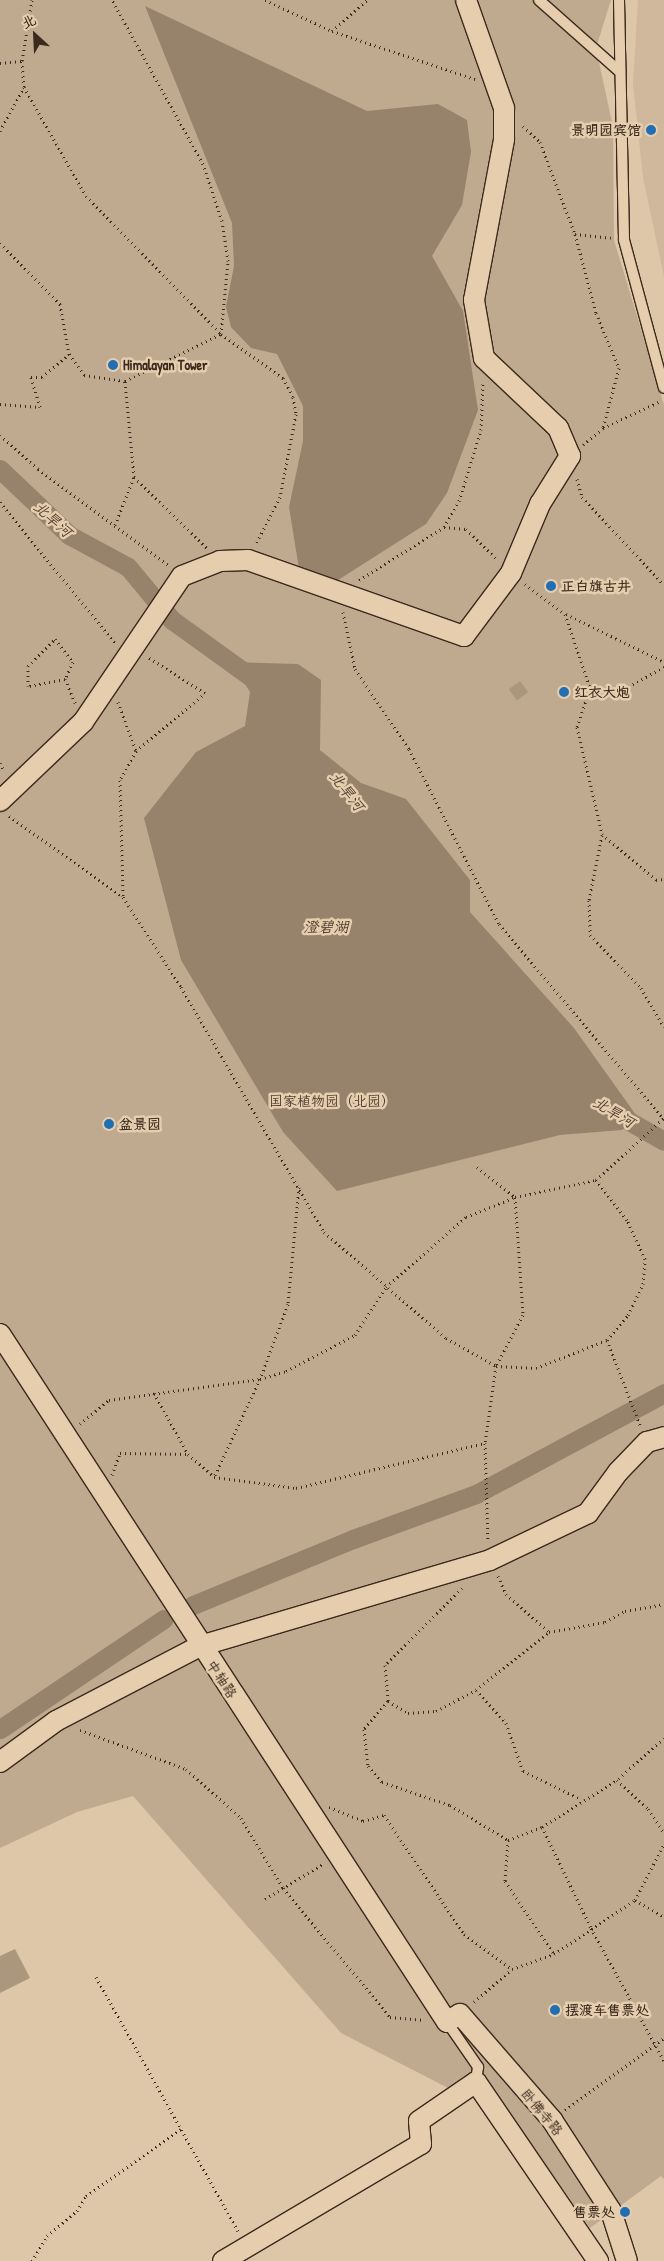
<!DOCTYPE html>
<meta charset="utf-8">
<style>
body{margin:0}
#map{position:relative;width:664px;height:2261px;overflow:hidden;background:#dec6a8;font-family:"Patrick Hand","LXGW WenKai TC",sans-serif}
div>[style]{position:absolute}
.built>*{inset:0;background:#cfb89b}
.green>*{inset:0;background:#c0aa8f}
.water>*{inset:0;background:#97826c}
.canal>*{height:19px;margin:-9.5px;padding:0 9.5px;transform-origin:9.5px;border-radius:9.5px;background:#97826c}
.building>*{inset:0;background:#ab967e;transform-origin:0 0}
.path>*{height:3px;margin-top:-1.5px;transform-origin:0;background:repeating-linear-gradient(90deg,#3b2a1e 0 1px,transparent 0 5px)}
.roads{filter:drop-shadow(1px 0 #3b2a1e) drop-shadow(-1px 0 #3b2a1e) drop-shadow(0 1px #3b2a1e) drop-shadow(0 -1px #3b2a1e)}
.lane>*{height:10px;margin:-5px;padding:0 5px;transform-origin:5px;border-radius:5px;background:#e5cdae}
.street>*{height:20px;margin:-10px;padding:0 10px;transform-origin:10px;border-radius:10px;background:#e5cdae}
.dots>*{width:14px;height:14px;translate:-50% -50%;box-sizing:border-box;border:2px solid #e5cdae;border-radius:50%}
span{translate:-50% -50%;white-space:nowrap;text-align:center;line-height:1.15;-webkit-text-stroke:5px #e5cdae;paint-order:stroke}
.poi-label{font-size:14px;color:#3b2a1e;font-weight:700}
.right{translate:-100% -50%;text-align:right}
.left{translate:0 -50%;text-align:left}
.park-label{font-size:14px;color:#4f3d2f}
.street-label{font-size:14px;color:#3b2a1e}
.water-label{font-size:15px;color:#4d3c2e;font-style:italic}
.north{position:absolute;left:10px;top:10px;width:50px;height:50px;-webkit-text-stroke:4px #e5cdae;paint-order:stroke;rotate:335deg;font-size:14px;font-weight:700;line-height:20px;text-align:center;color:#3b2a1e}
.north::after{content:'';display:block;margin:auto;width:18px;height:22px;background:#3b2a1e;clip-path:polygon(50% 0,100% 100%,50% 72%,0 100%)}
</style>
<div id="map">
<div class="built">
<div style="clip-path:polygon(638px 0,664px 0,664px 277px,643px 177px,633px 84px)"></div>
</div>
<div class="green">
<div style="clip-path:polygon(0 0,611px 0,596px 48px,613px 127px,614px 240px,664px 405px,664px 2179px,661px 2176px,590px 2228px,478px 2067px,448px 2088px,341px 2033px,133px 1796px,77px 1812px,0 1848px)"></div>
</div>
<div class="water">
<div style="clip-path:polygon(145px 6px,367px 111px,438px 104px,467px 120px,471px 152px,462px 205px,432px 256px,463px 311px,478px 410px,447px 493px,426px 524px,335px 582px,299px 569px,289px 507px,303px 441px,303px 406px,277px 354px,251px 348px,231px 327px,226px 307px,234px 266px,232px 223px)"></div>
<div style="clip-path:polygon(231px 662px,298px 664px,321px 680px,320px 750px,361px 783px,406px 799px,470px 880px,470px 912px,574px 1028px,636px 1115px,622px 1130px,560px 1135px,337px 1191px,283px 1132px,181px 960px,144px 818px,196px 752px,245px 726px,250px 692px)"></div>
</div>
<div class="canal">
<div style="left:0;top:469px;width:95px;rotate:43.7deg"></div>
<div style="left:69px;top:535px;width:67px;rotate:28.5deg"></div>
<div style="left:128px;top:567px;width:69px;rotate:50.3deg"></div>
<div style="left:172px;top:620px;width:97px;rotate:35.8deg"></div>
<div style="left:608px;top:1109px;width:64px;rotate:29.7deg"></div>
<div style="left:193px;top:1605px;width:173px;rotate:-22.4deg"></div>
<div style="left:353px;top:1539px;width:131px;rotate:-20.1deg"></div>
<div style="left:476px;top:1494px;width:213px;rotate:-28.2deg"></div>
<div style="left:0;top:1729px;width:197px;rotate:-33.9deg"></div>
</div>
<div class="building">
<div style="left:520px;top:681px;width:14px;height:14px;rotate:54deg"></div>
<div style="clip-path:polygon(15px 1949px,30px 1978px,0 1993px,0 1956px)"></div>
</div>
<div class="path">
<div style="left:32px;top:0;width:62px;rotate:99.3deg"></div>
<div style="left:22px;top:61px;width:26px;rotate:86deg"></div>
<div style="left:24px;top:87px;width:125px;rotate:60.4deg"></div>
<div style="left:86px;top:196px;width:193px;rotate:45.6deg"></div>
<div style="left:221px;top:334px;width:76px;rotate:35.4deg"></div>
<div style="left:283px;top:378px;width:21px;rotate:62deg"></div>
<div style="left:293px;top:397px;width:17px;rotate:80deg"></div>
<div style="left:296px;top:414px;width:85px;rotate:100.9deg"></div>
<div style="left:280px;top:497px;width:53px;rotate:117.1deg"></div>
<div style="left:265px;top:0;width:74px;rotate:24.8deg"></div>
<div style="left:332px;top:31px;width:47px;rotate:-41.5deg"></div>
<div style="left:332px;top:31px;width:151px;rotate:18.6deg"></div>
<div style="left:0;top:63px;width:22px;rotate:-5deg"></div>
<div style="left:523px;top:126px;width:23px;rotate:43deg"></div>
<div style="left:540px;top:142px;width:98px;rotate:69.2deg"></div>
<div style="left:575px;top:234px;width:36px;rotate:6deg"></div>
<div style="left:0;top:131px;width:50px;rotate:-61.4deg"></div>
<div style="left:575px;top:234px;width:82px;rotate:75.1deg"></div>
<div style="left:596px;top:313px;width:60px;rotate:67.3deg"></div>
<div style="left:619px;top:368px;width:62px;rotate:104.9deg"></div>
<div style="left:603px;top:428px;width:26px;rotate:140deg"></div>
<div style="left:0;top:243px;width:86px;rotate:45.5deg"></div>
<div style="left:60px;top:304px;width:51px;rotate:79.8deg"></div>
<div style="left:69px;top:354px;width:26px;rotate:54deg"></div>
<div style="left:84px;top:375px;width:41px;rotate:8.3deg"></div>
<div style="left:125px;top:381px;width:107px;rotate:-26.1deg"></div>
<div style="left:221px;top:334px;width:73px;rotate:-84.5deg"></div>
<div style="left:228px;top:261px;width:40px;rotate:-98.5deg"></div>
<div style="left:222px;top:221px;width:60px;rotate:-108.4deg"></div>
<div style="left:203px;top:164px;width:188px;rotate:-119deg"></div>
<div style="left:0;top:404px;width:40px;rotate:4.3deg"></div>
<div style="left:40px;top:407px;width:31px;rotate:-107deg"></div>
<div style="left:31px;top:377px;width:11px"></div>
<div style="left:42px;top:377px;width:35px;rotate:-40deg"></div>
<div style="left:603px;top:428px;width:64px;rotate:-25deg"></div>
<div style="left:0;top:435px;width:51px;rotate:41.8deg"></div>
<div style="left:38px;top:469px;width:162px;rotate:36.4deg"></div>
<div style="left:134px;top:477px;width:102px;rotate:44.2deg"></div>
<div style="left:577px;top:479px;width:19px;rotate:74deg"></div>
<div style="left:582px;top:497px;width:120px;rotate:47deg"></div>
<div style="left:0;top:502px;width:182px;rotate:50.8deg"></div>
<div style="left:115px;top:525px;width:52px;rotate:-68.4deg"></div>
<div style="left:134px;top:477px;width:96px;rotate:-95.4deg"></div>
<div style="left:444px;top:527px;width:22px;rotate:5deg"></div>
<div style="left:466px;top:529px;width:45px;rotate:44.1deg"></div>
<div style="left:359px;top:580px;width:100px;rotate:-31.9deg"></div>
<div style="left:444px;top:527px;width:30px;rotate:-60deg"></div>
<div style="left:459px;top:501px;width:74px;rotate:-72.8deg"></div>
<div style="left:481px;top:430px;width:47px;rotate:-87.6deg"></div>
<div style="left:525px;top:584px;width:50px;rotate:36.9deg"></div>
<div style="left:565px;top:614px;width:78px;rotate:71.3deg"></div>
<div style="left:590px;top:688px;width:34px;rotate:2deg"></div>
<div style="left:624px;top:689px;width:46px;rotate:-28.8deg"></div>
<div style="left:343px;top:612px;width:58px;rotate:78.1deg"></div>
<div style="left:355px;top:669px;width:97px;rotate:56deg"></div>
<div style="left:409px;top:749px;width:197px;rotate:62.8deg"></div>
<div style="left:499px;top:924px;width:255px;rotate:49.8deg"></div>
<div style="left:566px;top:614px;width:109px;rotate:26.1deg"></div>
<div style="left:65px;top:679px;width:38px;rotate:169deg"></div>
<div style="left:28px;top:686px;width:20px;rotate:-90deg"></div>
<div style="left:28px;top:666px;width:38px;rotate:-45deg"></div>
<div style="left:55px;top:639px;width:29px;rotate:52deg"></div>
<div style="left:73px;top:662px;width:19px;rotate:115deg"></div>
<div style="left:65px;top:679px;width:26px;rotate:67deg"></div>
<div style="left:590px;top:688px;width:41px;rotate:108.4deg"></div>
<div style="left:577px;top:727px;width:110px;rotate:76.8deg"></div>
<div style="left:602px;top:834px;width:71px;rotate:40.4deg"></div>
<div style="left:656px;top:880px;width:8px;rotate:-7deg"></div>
<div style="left:118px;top:702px;width:52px;rotate:69.8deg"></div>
<div style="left:136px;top:751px;width:33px;rotate:119deg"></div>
<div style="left:120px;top:780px;width:117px;rotate:88.5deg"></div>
<div style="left:136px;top:751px;width:90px;rotate:-40deg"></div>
<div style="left:205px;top:693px;width:67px;rotate:-147.7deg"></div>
<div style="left:0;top:763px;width:9px;rotate:63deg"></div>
<div style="left:9px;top:816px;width:140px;rotate:35.4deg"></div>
<div style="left:123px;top:897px;width:107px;rotate:57.2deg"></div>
<div style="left:181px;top:987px;width:284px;rotate:59.7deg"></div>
<div style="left:324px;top:1232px;width:162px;rotate:41deg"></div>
<div style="left:446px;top:1338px;width:57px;rotate:29.2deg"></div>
<div style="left:496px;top:1366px;width:40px;rotate:2.9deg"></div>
<div style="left:536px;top:1368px;width:76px;rotate:-21.5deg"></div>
<div style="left:607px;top:1340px;width:33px;rotate:-50deg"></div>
<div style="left:628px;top:1315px;width:34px;rotate:-64deg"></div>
<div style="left:643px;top:1284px;width:25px;rotate:-85deg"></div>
<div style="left:645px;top:1259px;width:43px;rotate:-114.8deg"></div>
<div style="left:627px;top:1220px;width:51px;rotate:-127.8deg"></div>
<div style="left:602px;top:835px;width:66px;rotate:101.3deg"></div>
<div style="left:589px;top:900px;width:35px;rotate:88deg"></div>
<div style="left:590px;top:935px;width:74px;rotate:46.1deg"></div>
<div style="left:641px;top:988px;width:45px;rotate:59.5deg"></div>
<div style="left:477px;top:1167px;width:48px;rotate:38.3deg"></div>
<div style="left:515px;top:1197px;width:118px;rotate:86.1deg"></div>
<div style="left:523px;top:1315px;width:58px;rotate:117.9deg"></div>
<div style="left:496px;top:1366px;width:78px;rotate:98.1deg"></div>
<div style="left:485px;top:1443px;width:99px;rotate:88.3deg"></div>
<div style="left:299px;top:1187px;width:118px;rotate:95.4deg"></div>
<div style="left:288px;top:1304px;width:80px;rotate:110.5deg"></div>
<div style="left:260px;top:1379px;width:108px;rotate:115.1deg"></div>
<div style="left:214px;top:1477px;width:83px;rotate:7.6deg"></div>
<div style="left:296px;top:1488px;width:194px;rotate:-13.4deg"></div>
<div style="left:607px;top:1340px;width:91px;rotate:68.8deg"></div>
<div style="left:154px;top:1393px;width:70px;rotate:60.9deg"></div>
<div style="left:188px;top:1454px;width:35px;rotate:41deg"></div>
<div style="left:80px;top:1424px;width:38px;rotate:-40deg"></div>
<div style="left:109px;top:1400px;width:152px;rotate:-7.9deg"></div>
<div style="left:260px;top:1379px;width:27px;rotate:-17deg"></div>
<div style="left:286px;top:1371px;width:78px;rotate:-27.6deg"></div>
<div style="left:355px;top:1335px;width:57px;rotate:-57.1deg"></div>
<div style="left:386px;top:1287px;width:106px;rotate:-41.2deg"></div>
<div style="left:466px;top:1217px;width:53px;rotate:-22.2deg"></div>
<div style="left:515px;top:1197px;width:83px;rotate:-11.9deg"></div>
<div style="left:596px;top:1180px;width:92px;rotate:-42.4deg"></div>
<div style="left:112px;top:1475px;width:23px;rotate:-70deg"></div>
<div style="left:120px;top:1453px;width:68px;rotate:0.8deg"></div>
<div style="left:498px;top:1576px;width:20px;rotate:66deg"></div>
<div style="left:506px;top:1594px;width:57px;rotate:41.5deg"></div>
<div style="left:462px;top:1588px;width:109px;rotate:135deg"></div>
<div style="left:385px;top:1665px;width:36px;rotate:85deg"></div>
<div style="left:388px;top:1701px;width:23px;rotate:31deg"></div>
<div style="left:408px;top:1713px;width:28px;rotate:-4deg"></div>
<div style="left:436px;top:1711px;width:45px;rotate:-27.7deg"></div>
<div style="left:476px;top:1690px;width:93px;rotate:-38.5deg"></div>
<div style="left:549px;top:1632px;width:57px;rotate:-10.1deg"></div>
<div style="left:605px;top:1622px;width:23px;rotate:-29deg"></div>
<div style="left:625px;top:1611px;width:40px;rotate:-10deg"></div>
<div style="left:476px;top:1690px;width:45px;rotate:47.7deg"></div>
<div style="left:506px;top:1723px;width:51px;rotate:70.5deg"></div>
<div style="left:523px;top:1771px;width:64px;rotate:25.8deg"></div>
<div style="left:388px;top:1701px;width:37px;rotate:131deg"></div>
<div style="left:364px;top:1729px;width:37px;rotate:84deg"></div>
<div style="left:368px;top:1766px;width:21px;rotate:49deg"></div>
<div style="left:382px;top:1782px;width:72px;rotate:18.7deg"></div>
<div style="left:450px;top:1805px;width:68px;rotate:31.1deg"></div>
<div style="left:508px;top:1840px;width:36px;rotate:-21deg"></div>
<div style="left:542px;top:1827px;width:89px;rotate:-32.1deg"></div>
<div style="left:80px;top:1730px;width:113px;rotate:20.2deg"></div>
<div style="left:186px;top:1769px;width:74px;rotate:41.7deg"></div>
<div style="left:241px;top:1818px;width:82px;rotate:59deg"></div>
<div style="left:283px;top:1888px;width:168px;rotate:50.3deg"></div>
<div style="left:390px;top:2017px;width:35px;rotate:5deg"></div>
<div style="left:664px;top:1738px;width:63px;rotate:138.2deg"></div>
<div style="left:617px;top:1780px;width:42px;rotate:43.1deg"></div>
<div style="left:648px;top:1809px;width:29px;rotate:56deg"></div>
<div style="left:329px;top:1807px;width:37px;rotate:22deg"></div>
<div style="left:363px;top:1821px;width:22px;rotate:-16deg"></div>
<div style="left:384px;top:1815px;width:143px;rotate:56.1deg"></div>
<div style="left:464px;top:1934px;width:59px;rotate:36.1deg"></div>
<div style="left:542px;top:1827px;width:112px;rotate:64.1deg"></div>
<div style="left:591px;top:1928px;width:152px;rotate:61.2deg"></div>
<div style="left:508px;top:1840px;width:41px;rotate:94.2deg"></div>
<div style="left:505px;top:1881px;width:88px;rotate:56.1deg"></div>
<div style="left:265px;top:1899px;width:68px;rotate:-31.1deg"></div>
<div style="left:635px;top:1900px;width:34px;rotate:30deg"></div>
<div style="left:96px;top:1977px;width:291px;rotate:60.8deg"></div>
<div style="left:474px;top:2002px;width:50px;rotate:-41deg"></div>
<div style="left:512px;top:1969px;width:45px;rotate:-19.7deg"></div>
<div style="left:554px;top:1954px;width:97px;rotate:-33.7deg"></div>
<div style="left:635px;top:1900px;width:63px;rotate:-62.6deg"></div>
<div style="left:565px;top:2110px;width:122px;rotate:-36deg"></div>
<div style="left:32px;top:2261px;width:29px;rotate:-59deg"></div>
<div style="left:47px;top:2236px;width:39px;rotate:-40deg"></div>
<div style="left:77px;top:2211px;width:17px;rotate:-59deg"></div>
<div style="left:86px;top:2196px;width:116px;rotate:-35.2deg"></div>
</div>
<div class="roads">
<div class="lane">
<div style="left:539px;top:0;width:108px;rotate:41.6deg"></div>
<div style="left:619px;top:0;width:240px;rotate:88.8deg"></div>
<div style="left:624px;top:240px;width:153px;rotate:74.9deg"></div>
<div style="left:447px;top:2022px;width:55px;rotate:55.4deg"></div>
<div style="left:478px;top:2067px;width:15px;rotate:98deg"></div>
</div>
<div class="street">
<div style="left:0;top:801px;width:115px;rotate:-43.6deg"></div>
<div style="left:83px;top:722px;width:176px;rotate:-55.9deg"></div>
<div style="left:182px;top:576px;width:41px;rotate:-21.5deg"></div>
<div style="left:220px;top:561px;width:28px;rotate:-2deg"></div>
<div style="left:248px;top:560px;width:229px;rotate:19.4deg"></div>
<div style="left:464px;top:636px;width:79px;rotate:-53.3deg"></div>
<div style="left:511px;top:573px;width:75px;rotate:-67.2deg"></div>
<div style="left:540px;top:504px;width:57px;rotate:-58deg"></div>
<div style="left:570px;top:456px;width:30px;rotate:-113deg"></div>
<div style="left:558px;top:428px;width:102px;rotate:-136.6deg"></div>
<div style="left:484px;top:358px;width:59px;rotate:-99.8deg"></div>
<div style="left:474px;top:300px;width:164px;rotate:-79.4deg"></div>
<div style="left:504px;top:139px;width:31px;rotate:-90deg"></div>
<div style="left:504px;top:108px;width:114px;rotate:-109.4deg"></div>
<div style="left:0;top:1334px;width:820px;rotate:56.99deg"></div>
<div style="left:447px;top:2022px;width:15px;rotate:-32deg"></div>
<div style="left:460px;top:2014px;width:140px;rotate:49deg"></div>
<div style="left:552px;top:2120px;width:108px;rotate:57deg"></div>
<div style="left:611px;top:2211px;width:52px;rotate:72.3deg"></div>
<div style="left:0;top:1762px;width:69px;rotate:-36.2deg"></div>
<div style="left:56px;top:1721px;width:162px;rotate:-27.5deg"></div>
<div style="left:200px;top:1646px;width:302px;rotate:-16.5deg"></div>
<div style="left:490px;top:1560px;width:109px;rotate:-25.6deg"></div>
<div style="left:588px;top:1513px;width:51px;rotate:-53.8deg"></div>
<div style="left:618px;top:1472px;width:42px;rotate:-46deg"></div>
<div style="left:647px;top:1442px;width:18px;rotate:-16deg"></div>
<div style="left:223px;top:2261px;width:230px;rotate:-30.6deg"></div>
<div style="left:421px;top:2144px;width:23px;rotate:-95deg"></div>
<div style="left:419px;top:2121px;width:69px;rotate:-34.4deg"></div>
<div style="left:476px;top:2082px;width:217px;rotate:55.7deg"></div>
</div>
</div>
<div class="dots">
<div style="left:651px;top:130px;background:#1f6fb2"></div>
<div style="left:113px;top:365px;background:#1f6fb2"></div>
<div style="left:551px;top:586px;background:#1f6fb2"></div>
<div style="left:564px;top:692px;background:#1f6fb2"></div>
<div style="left:109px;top:1124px;background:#1f6fb2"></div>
<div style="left:555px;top:2010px;background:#1f6fb2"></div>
<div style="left:625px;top:2212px;background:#1f6fb2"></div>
</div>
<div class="poi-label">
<span class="right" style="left:641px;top:130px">景明园宾馆</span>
<span class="left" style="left:123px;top:365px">Himalayan Tower</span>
<span class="left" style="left:561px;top:586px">正白旗古井</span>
<span class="left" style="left:574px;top:692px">红衣大炮</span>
<span class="left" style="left:119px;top:1124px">盆景园</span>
<span class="left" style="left:565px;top:2010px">摆渡车售票处</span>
<span class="right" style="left:615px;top:2212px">售票处</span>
</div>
<div class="park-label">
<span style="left:332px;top:1101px">国家植物园（北园）</span>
</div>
<div class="street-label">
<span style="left:222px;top:1679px;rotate:57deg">中轴路</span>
<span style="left:542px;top:2112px;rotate:50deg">卧佛寺路</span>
</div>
<div class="water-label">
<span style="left:53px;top:519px;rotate:42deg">北旱河</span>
<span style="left:347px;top:791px;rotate:52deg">北旱河</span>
<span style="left:326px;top:927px">澄碧湖</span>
<span style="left:614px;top:1112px;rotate:31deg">北旱河</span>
</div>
<div class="north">北</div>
</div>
